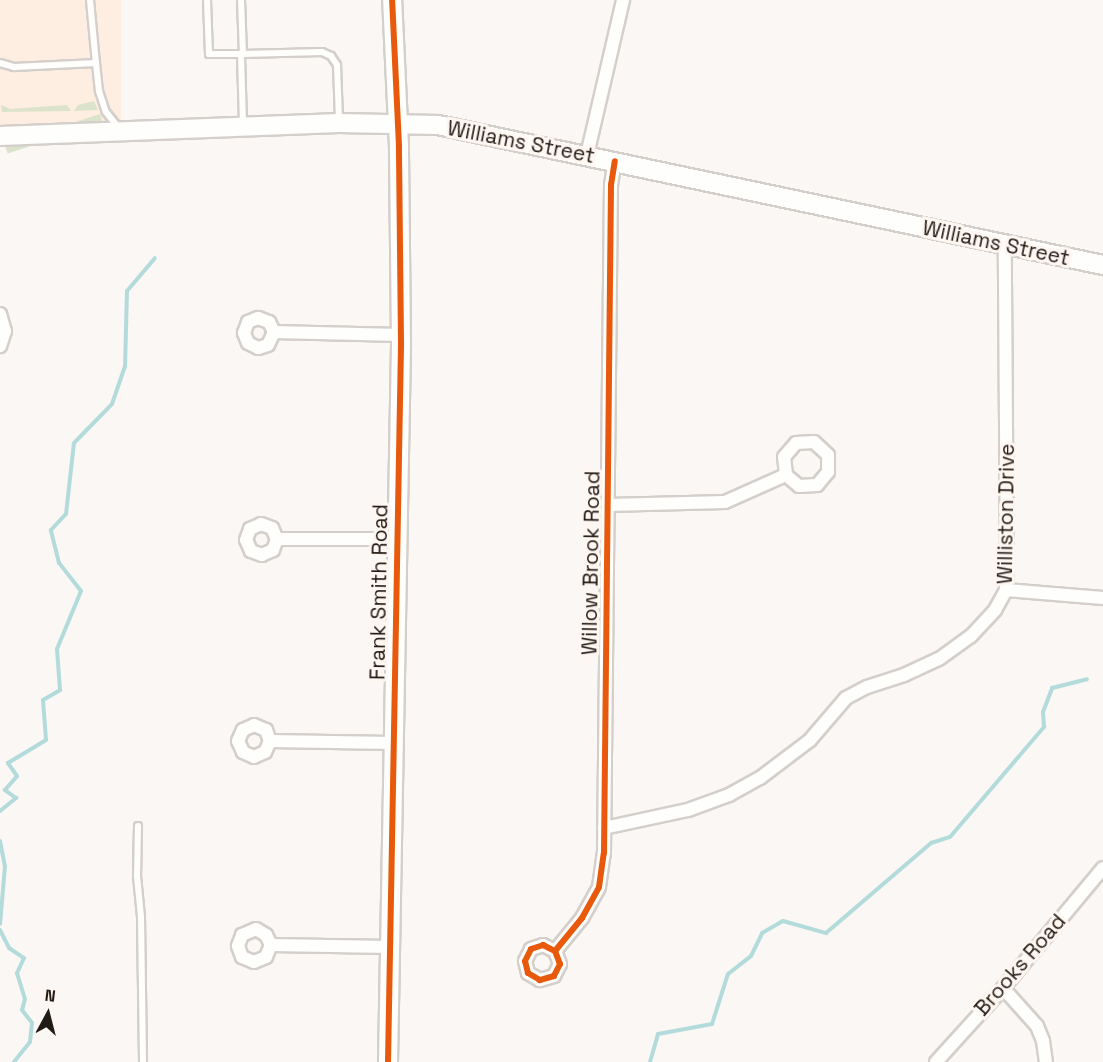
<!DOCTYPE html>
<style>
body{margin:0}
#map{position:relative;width:1103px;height:1062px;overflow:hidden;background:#faf7f4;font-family:"Space Grotesk",sans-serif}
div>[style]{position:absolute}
.built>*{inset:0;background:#fdeee1;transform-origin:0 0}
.green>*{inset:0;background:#dbe3cb;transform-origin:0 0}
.stream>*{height:4px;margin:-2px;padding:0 2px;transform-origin:2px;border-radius:2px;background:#b4dbdb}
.roads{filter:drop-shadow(2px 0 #d4cfcb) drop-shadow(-2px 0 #d4cfcb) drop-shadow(0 2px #d4cfcb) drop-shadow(0 -2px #d4cfcb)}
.lane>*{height:6px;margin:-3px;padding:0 3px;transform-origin:3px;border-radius:3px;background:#fefefd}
.street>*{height:12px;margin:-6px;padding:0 6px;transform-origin:6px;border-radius:6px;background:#fefefd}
.secondary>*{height:18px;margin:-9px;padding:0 9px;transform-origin:9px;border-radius:9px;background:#fefefd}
.cycleway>*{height:6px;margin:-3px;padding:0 3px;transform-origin:3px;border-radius:3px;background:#e8590c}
span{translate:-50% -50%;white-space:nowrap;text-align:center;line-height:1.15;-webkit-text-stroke:6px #fef6f0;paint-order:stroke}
.street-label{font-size:21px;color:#211b15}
.north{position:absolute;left:18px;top:984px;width:60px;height:60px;-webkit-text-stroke:4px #fef6f0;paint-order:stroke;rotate:7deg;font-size:16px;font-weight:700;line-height:24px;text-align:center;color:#211b15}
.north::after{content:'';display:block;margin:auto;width:21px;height:27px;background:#211b15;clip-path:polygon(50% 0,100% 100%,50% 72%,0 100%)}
</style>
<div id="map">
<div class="built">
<div style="left:0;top:0;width:121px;height:125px"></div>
</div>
<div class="green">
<div style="clip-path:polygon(94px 101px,98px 110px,74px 111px,78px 105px)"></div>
<div style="clip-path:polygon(1px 105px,10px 109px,67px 105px,71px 111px,2px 112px)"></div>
<div style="left:100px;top:114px;width:9px;height:100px;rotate:72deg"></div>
</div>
<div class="stream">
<div style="left:0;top:811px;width:21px;rotate:-39deg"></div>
<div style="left:16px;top:798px;width:14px;rotate:-144deg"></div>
<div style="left:5px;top:790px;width:18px;rotate:-49deg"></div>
<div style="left:17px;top:776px;width:16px;rotate:-125deg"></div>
<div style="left:8px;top:763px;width:44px;rotate:-31.2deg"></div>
<div style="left:46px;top:740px;width:40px;rotate:-94.3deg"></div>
<div style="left:43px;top:700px;width:20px;rotate:-30deg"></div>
<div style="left:60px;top:690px;width:41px;rotate:-94.2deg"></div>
<div style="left:57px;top:649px;width:63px;rotate:-67.5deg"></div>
<div style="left:81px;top:591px;width:36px;rotate:-128deg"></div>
<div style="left:59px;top:563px;width:34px;rotate:-104deg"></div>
<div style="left:51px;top:530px;width:22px;rotate:-47deg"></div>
<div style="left:66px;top:514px;width:71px;rotate:-83.6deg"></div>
<div style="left:74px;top:443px;width:54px;rotate:-45.7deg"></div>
<div style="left:112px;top:404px;width:39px;rotate:-71deg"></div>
<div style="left:125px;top:367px;width:76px;rotate:-88.5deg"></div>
<div style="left:127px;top:291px;width:43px;rotate:-49.7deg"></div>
<div style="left:0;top:841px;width:25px;rotate:79deg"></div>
<div style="left:5px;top:866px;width:58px;rotate:94.9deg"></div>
<div style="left:0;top:930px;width:20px;rotate:63deg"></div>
<div style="left:9px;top:948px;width:18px;rotate:34deg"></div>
<div style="left:24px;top:958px;width:17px;rotate:115deg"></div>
<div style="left:17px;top:973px;width:27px;rotate:73deg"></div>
<div style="left:25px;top:999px;width:11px;rotate:105deg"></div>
<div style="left:22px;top:1010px;width:16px;rotate:52deg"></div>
<div style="left:32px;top:1023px;width:19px;rotate:96deg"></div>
<div style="left:30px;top:1042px;width:26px;rotate:129deg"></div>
<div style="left:650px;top:1062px;width:29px;rotate:-74deg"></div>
<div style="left:658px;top:1034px;width:55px;rotate:-10.5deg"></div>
<div style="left:712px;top:1024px;width:52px;rotate:-72.3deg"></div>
<div style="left:728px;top:974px;width:29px;rotate:-38deg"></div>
<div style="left:751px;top:956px;width:25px;rotate:-64deg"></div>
<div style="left:762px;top:933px;width:24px;rotate:-30deg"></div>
<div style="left:783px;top:921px;width:45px;rotate:15.6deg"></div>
<div style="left:826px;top:933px;width:138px;rotate:-40.6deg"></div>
<div style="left:931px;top:843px;width:20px;rotate:-18deg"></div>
<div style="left:950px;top:837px;width:145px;rotate:-49.5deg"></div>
<div style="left:1044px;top:727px;width:15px;rotate:-94deg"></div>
<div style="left:1043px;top:712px;width:26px;rotate:-69deg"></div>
<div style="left:1052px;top:688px;width:36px;rotate:-14deg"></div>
</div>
<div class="roads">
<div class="lane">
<div style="left:90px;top:0;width:63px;rotate:84.6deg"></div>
<div style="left:207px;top:0;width:54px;rotate:87.9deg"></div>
<div style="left:209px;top:54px;width:32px"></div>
<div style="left:241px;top:0;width:54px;rotate:87.9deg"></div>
<div style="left:0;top:63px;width:15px;rotate:16deg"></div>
<div style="left:14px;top:67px;width:82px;rotate:-2.8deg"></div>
<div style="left:96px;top:63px;width:28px;rotate:84deg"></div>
<div style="left:99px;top:91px;width:22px;rotate:72deg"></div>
<div style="left:106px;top:112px;width:22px;rotate:51deg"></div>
<div style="left:243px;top:123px;width:69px;rotate:-91.7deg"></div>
<div style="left:241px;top:54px;width:2px"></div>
<div style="left:243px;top:54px;width:79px;rotate:-1.5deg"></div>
<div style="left:322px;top:52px;width:10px;rotate:24deg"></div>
<div style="left:331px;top:56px;width:11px;rotate:56deg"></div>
<div style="left:337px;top:65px;width:55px;rotate:87.9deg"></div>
<div style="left:138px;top:826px;width:50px;rotate:91.1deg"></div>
<div style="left:137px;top:876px;width:41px;rotate:84.4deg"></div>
<div style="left:141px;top:917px;width:145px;rotate:89.2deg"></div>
</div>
<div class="street">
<div style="left:587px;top:155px;width:159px;rotate:-76.9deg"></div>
<div style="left:0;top:314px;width:18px;rotate:74deg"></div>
<div style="left:5px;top:331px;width:16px;rotate:108deg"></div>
<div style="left:274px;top:332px;width:14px;rotate:115deg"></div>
<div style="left:268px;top:345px;width:10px;rotate:163deg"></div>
<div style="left:258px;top:348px;width:11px;rotate:-153deg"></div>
<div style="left:248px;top:343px;width:11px;rotate:-112deg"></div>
<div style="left:244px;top:333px;width:12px;rotate:-70deg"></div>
<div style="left:248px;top:322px;width:11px;rotate:-22deg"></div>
<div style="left:258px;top:318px;width:12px;rotate:20deg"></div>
<div style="left:269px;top:322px;width:11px;rotate:63deg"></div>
<div style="left:274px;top:332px;width:127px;rotate:1.4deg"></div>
<div style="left:608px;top:505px;width:117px;rotate:-1.5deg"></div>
<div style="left:725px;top:502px;width:67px;rotate:-23.9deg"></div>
<div style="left:786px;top:475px;width:18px;rotate:-96deg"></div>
<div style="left:784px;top:457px;width:18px;rotate:-49deg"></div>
<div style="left:796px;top:443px;width:18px;rotate:-3deg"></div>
<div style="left:814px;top:442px;width:19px;rotate:43deg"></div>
<div style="left:828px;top:455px;width:17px;rotate:90deg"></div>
<div style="left:828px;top:472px;width:17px;rotate:130deg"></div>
<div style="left:817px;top:485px;width:18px;rotate:177deg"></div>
<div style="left:799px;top:486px;width:17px;rotate:-140deg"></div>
<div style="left:277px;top:539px;width:12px;rotate:110deg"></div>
<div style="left:273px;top:550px;width:12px;rotate:156deg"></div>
<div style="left:262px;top:555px;width:12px;rotate:-160deg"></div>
<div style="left:251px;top:551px;width:12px;rotate:-114deg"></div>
<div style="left:246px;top:540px;width:12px;rotate:-70deg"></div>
<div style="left:250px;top:529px;width:12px;rotate:-24deg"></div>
<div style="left:261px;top:524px;width:12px;rotate:20deg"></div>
<div style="left:272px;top:528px;width:12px;rotate:66deg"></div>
<div style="left:277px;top:539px;width:119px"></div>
<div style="left:1006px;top:590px;width:97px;rotate:4.7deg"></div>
<div style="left:270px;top:741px;width:12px;rotate:114deg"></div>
<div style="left:265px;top:752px;width:12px;rotate:156deg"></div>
<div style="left:254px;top:757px;width:12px;rotate:-156deg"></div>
<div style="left:243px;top:752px;width:12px;rotate:-114deg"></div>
<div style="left:238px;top:741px;width:12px;rotate:-66deg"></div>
<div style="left:243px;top:730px;width:12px;rotate:-24deg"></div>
<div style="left:254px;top:725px;width:13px;rotate:23deg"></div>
<div style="left:266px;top:730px;width:12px;rotate:70deg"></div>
<div style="left:270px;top:741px;width:123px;rotate:0.9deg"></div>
<div style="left:604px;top:828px;width:86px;rotate:-12.1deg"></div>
<div style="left:688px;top:810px;width:44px;rotate:-20.1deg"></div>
<div style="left:729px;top:795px;width:35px;rotate:-29deg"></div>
<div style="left:760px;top:778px;width:63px;rotate:-37.2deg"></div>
<div style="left:810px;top:740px;width:55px;rotate:-49.4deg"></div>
<div style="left:846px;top:698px;width:24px;rotate:-28deg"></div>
<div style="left:867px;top:687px;width:39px;rotate:-18deg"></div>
<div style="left:904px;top:675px;width:38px;rotate:-25deg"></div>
<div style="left:939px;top:659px;width:39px;rotate:-36deg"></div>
<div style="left:971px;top:636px;width:35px;rotate:-47deg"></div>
<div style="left:995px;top:610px;width:23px;rotate:-61deg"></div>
<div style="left:1006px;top:590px;width:23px;rotate:-88deg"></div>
<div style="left:1007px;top:567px;width:322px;rotate:-90.4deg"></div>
<div style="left:271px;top:945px;width:13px;rotate:113deg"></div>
<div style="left:266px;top:957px;width:13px;rotate:157deg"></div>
<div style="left:254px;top:962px;width:13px;rotate:-157deg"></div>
<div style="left:242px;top:957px;width:12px;rotate:-110deg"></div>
<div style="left:238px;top:946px;width:12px;rotate:-70deg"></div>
<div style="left:242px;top:935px;width:15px;rotate:-23deg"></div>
<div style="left:256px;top:929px;width:12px;rotate:31deg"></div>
<div style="left:266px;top:935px;width:11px;rotate:63deg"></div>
<div style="left:271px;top:945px;width:119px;rotate:1deg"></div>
<div style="left:555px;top:951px;width:14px;rotate:69deg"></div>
<div style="left:560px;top:964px;width:13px;rotate:117deg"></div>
<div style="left:554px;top:976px;width:15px;rotate:164deg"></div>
<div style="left:540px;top:980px;width:14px;rotate:-150deg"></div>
<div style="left:528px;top:973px;width:12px;rotate:-104deg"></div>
<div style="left:525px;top:961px;width:13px;rotate:-63deg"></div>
<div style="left:531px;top:949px;width:13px;rotate:-18deg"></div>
<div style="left:543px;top:945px;width:13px;rotate:27deg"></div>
<div style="left:555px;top:951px;width:43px;rotate:-50.7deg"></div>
<div style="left:582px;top:918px;width:35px;rotate:-61deg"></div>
<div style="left:599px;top:887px;width:34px;rotate:-82deg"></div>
<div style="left:604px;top:853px;width:668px;rotate:-89.4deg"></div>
<div style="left:611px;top:185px;width:24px;rotate:-81deg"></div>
<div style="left:1003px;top:988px;width:51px;rotate:48.2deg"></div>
<div style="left:1037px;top:1026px;width:16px;rotate:68deg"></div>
<div style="left:1043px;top:1041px;width:21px;rotate:82deg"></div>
<div style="left:936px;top:1062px;width:100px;rotate:-47.8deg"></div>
<div style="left:1003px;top:988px;width:156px;rotate:-50.2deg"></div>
</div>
<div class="secondary">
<div style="left:0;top:136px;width:339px;rotate:-2.2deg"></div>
<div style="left:339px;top:123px;width:99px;rotate:1.2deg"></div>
<div style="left:438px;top:125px;width:680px;rotate:11.89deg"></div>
<div style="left:388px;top:1062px;width:719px;rotate:-88.96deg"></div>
<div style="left:401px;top:343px;width:197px;rotate:-90.6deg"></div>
<div style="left:399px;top:146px;width:146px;rotate:-92.7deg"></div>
</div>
</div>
<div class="cycleway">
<div style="left:555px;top:951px;width:14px;rotate:69deg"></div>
<div style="left:560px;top:964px;width:13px;rotate:117deg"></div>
<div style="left:554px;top:976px;width:15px;rotate:164deg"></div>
<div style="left:540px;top:980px;width:14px;rotate:-150deg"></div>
<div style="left:528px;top:973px;width:12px;rotate:-104deg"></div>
<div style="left:525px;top:961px;width:13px;rotate:-63deg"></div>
<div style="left:531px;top:949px;width:13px;rotate:-18deg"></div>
<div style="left:543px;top:945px;width:13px;rotate:27deg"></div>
<div style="left:555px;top:951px;width:43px;rotate:-50.7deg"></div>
<div style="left:582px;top:918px;width:35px;rotate:-61deg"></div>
<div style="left:599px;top:887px;width:34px;rotate:-82deg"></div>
<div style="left:604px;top:853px;width:668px;rotate:-89.4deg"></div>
<div style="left:611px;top:185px;width:24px;rotate:-81deg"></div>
<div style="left:388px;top:1062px;width:719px;rotate:-88.96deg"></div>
<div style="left:401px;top:343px;width:197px;rotate:-90.6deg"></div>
<div style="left:399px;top:146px;width:146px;rotate:-92.7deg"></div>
</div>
<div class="street-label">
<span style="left:521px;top:142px;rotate:11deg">Williams Street</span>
<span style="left:996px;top:243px;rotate:12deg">Williams Street</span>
<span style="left:1006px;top:514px;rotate:-89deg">Williston Drive</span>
<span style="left:591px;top:563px;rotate:-89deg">Willow Brook Road</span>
<span style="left:379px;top:592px;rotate:-89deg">Frank Smith Road</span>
<span style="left:1020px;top:965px;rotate:-49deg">Brooks Road</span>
</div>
<div class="north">N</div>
</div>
